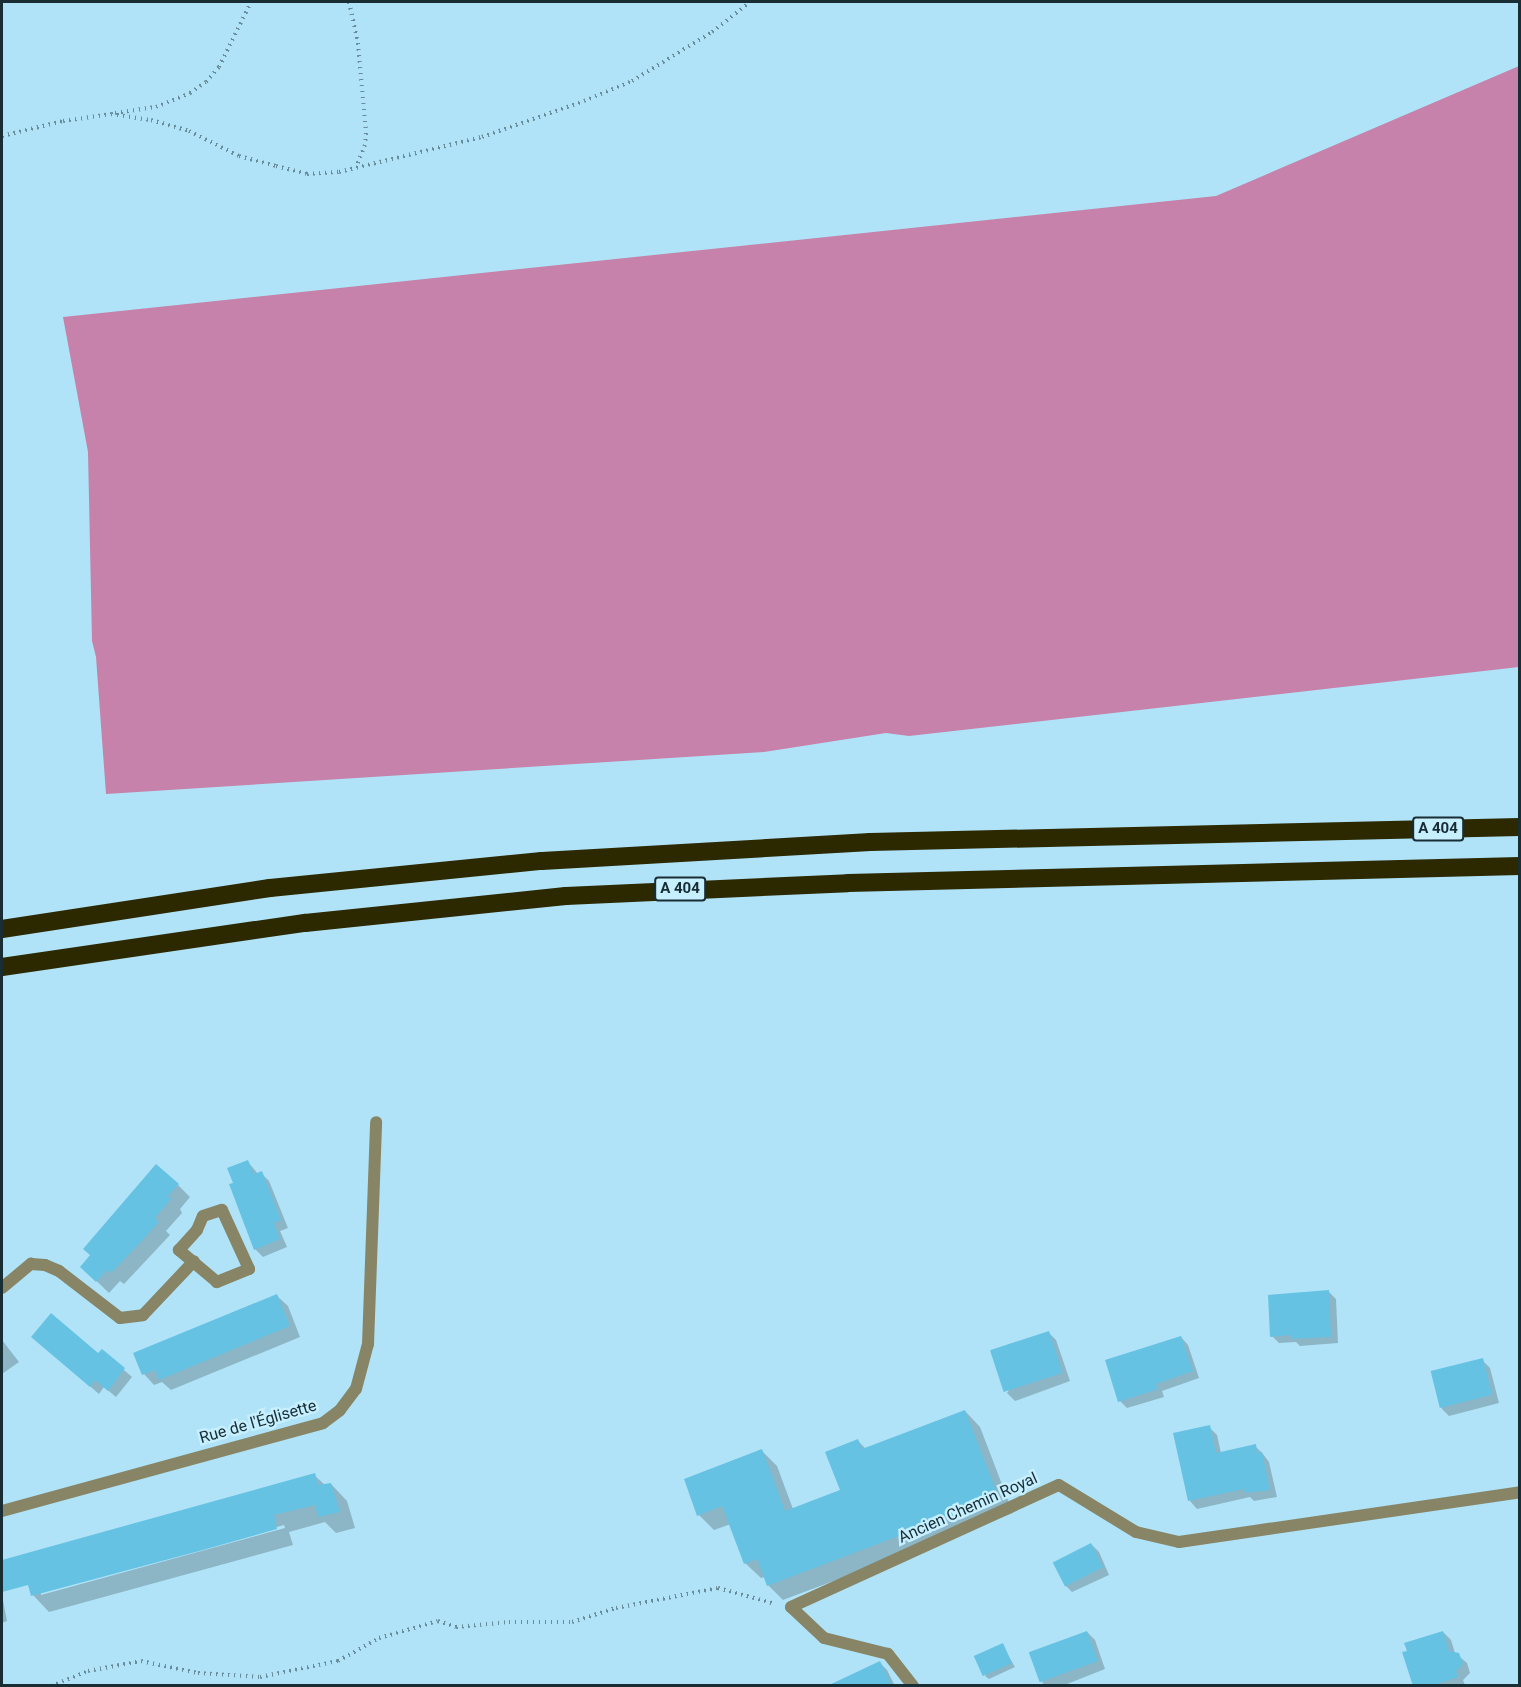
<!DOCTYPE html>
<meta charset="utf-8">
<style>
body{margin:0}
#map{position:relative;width:1521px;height:1687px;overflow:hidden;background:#b0e3f7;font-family:Roboto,sans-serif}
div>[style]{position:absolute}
.forest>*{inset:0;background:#c682aa}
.shadow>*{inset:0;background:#0003}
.building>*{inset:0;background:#65c2e3;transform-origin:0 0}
.path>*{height:4px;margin-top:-2px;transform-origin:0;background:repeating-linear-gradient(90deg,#688c9a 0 1.5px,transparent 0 6px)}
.street>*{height:12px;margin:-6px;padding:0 6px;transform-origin:6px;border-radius:6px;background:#878566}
.highway>*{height:18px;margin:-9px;padding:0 9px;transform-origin:9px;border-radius:9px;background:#2c2800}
span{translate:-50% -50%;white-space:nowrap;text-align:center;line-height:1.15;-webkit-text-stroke:5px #c6efff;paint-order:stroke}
.shield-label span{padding:2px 4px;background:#c6efff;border:2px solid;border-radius:4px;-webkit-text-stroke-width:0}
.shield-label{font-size:15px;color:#182d34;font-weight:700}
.street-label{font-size:16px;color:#182d34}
.frame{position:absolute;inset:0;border:3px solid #182d34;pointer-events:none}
</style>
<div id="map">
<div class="forest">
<div style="clip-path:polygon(1519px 66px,1519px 667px,909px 736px,886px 733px,764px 752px,106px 794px,96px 657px,92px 641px,88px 452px,63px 317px,1216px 196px)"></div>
</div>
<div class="shadow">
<div style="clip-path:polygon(248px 1162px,258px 1174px,261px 1173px,269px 1181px,288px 1228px,280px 1231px,287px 1247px,263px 1257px,255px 1249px,235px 1184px)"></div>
<div style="clip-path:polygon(178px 1185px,190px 1197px,180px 1209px,182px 1213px,166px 1231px,170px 1235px,124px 1284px,120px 1281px,109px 1293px,82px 1267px)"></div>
<div style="clip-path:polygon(1329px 1292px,1336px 1299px,1338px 1343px,1300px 1346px,1296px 1342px,1279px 1343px,1272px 1336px)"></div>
<div style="clip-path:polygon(277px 1296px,288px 1306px,300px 1337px,171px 1390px,162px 1382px,154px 1385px,144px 1374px,135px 1354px)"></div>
<div style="clip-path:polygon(1048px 1332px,1056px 1340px,1070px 1381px,1015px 1401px,1007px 1393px)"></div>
<div style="clip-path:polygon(1181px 1337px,1188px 1345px,1199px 1378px,1162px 1391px,1164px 1397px,1127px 1408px,1120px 1401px)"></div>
<div style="clip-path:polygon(2px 1340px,19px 1362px,2px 1374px)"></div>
<div style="clip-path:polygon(41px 1344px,99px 1355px,102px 1351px,132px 1377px,116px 1397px,104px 1387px,99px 1394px)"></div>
<div style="clip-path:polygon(1482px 1360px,1490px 1368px,1499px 1403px,1449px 1416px,1442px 1409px,1433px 1374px)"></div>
<div style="clip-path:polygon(965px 1411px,980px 1427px,1013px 1513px,783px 1600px,768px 1585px,765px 1577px,761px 1578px,745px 1563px,731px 1524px,714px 1530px,699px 1515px,762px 1451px,777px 1466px,793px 1509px,842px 1491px,858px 1441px,866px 1449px)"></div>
<div style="clip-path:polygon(1209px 1427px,1217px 1435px,1221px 1453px,1255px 1446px,1263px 1454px,1269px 1462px,1277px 1497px,1254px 1501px,1250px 1497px,1197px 1509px,1190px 1501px)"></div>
<div style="clip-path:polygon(evenodd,314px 1475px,325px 1485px,331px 1484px,347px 1501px,355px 1528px,336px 1533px,325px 1522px,289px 1532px,293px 1545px,49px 1612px,33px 1595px,314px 1475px,284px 1525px,285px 1528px,41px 1595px,41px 1592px,284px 1525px)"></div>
<div style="clip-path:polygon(1091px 1544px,1099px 1552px,1109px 1575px,1072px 1592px,1064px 1584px)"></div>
<div style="clip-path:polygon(2px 1595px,7px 1621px,2px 1623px)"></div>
<div style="clip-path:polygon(1087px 1632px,1095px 1640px,1105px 1669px,1062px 1686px,1045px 1686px,1042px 1682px)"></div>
<div style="clip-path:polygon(1443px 1632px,1451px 1640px,1455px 1653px,1467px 1663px,1470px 1673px,1463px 1680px,1465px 1685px,1415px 1686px)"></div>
<div style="clip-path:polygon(1002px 1645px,1015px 1667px,989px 1679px,985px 1676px)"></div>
<div style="clip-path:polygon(880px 1663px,887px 1670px,895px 1686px,830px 1686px)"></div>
</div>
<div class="building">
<div style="clip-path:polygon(248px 1160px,254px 1174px,262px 1171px,281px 1220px,274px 1223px,280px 1239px,254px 1250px,229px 1184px,233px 1183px,227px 1168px)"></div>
<div style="clip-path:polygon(156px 1164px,179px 1184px,168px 1196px,171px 1199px,155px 1218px,159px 1222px,140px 1243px,111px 1273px,107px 1270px,96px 1282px,80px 1267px,90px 1255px,83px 1249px)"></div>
<div style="clip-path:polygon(1329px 1290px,1331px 1337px,1291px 1339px,1291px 1335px,1270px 1337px,1268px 1295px)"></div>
<div style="clip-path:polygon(277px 1294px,290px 1326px,159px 1380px,155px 1370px,142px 1375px,133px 1353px)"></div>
<div style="clip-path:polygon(51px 1313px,98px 1353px,102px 1349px,125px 1368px,108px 1391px,95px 1380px,90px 1387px,31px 1337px)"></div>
<div style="left:1049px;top:1331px;width:44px;height:62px;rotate:72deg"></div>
<div style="clip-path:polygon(1181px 1336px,1193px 1371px,1156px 1384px,1158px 1389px,1118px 1402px,1105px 1360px)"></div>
<div style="left:1483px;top:1358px;width:38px;height:54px;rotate:76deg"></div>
<div style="clip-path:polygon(965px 1410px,999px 1498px,767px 1586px,757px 1559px,744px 1564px,722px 1506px,697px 1516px,684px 1479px,762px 1449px,785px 1511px,840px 1490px,825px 1452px,858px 1439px,862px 1449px)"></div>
<div style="clip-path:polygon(1210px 1425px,1216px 1453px,1256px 1444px,1257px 1453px,1262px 1452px,1270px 1490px,1245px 1493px,1244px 1489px,1188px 1501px,1173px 1433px)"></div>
<div style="clip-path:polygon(315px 1473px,318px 1485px,331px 1483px,340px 1512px,318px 1517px,315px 1505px,274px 1515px,277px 1529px,203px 1550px,31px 1596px,28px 1585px,2px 1592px,2px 1560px)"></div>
<div style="left:1091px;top:1543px;width:27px;height:43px;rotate:63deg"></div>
<div style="left:1087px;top:1631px;width:32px;height:62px;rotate:70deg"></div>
<div style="clip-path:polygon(1443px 1631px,1449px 1651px,1459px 1653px,1463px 1664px,1456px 1671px,1458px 1677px,1431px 1686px,1413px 1686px,1402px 1652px,1407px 1651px,1404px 1643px)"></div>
<div style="left:1003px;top:1643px;width:22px;height:32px;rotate:66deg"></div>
<div style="clip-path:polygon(880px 1661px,892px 1686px,827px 1686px)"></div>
</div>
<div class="path">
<div style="left:349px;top:2px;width:42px;rotate:77.6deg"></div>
<div style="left:358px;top:43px;width:90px;rotate:84.9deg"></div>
<div style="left:366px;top:133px;width:12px;rotate:95deg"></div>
<div style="left:365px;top:145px;width:24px;rotate:112deg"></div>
<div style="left:115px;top:113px;width:41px;rotate:-8.3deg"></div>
<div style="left:156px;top:107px;width:37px;rotate:-22deg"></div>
<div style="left:190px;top:93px;width:19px;rotate:-35deg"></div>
<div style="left:206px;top:82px;width:20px;rotate:-49deg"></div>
<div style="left:219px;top:67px;width:72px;rotate:-63.8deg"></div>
<div style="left:2px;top:136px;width:63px;rotate:-13.8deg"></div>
<div style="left:63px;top:121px;width:49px;rotate:-8.3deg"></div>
<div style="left:111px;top:114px;width:40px;rotate:8.5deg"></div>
<div style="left:151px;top:120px;width:40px;rotate:16deg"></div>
<div style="left:189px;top:131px;width:56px;rotate:26.6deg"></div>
<div style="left:239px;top:156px;width:38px;rotate:15deg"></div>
<div style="left:276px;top:166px;width:32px;rotate:14deg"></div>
<div style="left:307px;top:174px;width:32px;rotate:-4deg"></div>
<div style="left:339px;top:172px;width:147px;rotate:-13.8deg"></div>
<div style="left:482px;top:137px;width:108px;rotate:-19.4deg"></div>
<div style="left:584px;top:101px;width:52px;rotate:-22.6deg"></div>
<div style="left:632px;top:81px;width:94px;rotate:-31.5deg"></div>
<div style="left:712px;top:32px;width:48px;rotate:-38.3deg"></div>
<div style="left:51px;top:1686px;width:40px;rotate:-22deg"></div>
<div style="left:88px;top:1671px;width:54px;rotate:-10.7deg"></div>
<div style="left:141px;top:1661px;width:58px;rotate:11.9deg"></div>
<div style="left:198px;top:1673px;width:62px;rotate:3.7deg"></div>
<div style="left:260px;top:1677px;width:80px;rotate:-11.6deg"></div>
<div style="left:338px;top:1661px;width:47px;rotate:-29.3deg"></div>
<div style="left:379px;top:1638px;width:61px;rotate:-16.1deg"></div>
<div style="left:438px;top:1621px;width:19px;rotate:18deg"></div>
<div style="left:456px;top:1627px;width:53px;rotate:-5.4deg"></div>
<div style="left:509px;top:1622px;width:63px"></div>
<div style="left:572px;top:1622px;width:46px;rotate:-17.7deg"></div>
<div style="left:616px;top:1608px;width:104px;rotate:-11.1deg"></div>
<div style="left:718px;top:1588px;width:56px;rotate:15.5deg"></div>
</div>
<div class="street">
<div style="left:222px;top:1210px;width:65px;rotate:65.4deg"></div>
<div style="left:249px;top:1269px;width:35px;rotate:158deg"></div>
<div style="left:217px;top:1282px;width:50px;rotate:-139.9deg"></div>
<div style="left:179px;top:1250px;width:27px;rotate:-48deg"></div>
<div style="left:197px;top:1230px;width:15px;rotate:-67deg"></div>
<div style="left:203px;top:1216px;width:20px;rotate:-18deg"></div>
<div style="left:2px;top:1288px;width:38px;rotate:-40deg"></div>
<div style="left:31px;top:1264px;width:14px;rotate:4deg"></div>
<div style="left:45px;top:1265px;width:15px;rotate:23deg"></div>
<div style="left:59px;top:1271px;width:77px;rotate:37.6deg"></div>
<div style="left:120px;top:1318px;width:23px;rotate:-7deg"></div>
<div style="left:143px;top:1315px;width:74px;rotate:-46.6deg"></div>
<div style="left:2px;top:1511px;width:333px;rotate:-15.3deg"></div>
<div style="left:323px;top:1423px;width:21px;rotate:-37deg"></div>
<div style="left:340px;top:1410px;width:26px;rotate:-53deg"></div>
<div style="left:356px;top:1389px;width:47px;rotate:-75.1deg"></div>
<div style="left:368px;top:1344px;width:222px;rotate:-87.9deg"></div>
<div style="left:913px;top:1686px;width:41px;rotate:-128deg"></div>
<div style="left:888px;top:1654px;width:66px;rotate:-166deg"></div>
<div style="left:824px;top:1638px;width:45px;rotate:-136.8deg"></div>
<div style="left:791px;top:1607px;width:294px;rotate:-24.5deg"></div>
<div style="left:1059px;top:1485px;width:90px;rotate:31.4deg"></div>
<div style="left:1136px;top:1532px;width:44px;rotate:13.1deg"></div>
<div style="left:1179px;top:1542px;width:345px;rotate:-8.3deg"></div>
</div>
<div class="highway">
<div style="left:2px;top:929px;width:271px;rotate:-8.7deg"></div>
<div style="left:270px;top:888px;width:273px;rotate:-5.7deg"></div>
<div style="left:542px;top:861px;width:329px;rotate:-3.3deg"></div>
<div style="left:870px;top:842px;width:650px;rotate:-1.32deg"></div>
<div style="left:2px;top:967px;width:306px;rotate:-8.3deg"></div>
<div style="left:305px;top:923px;width:262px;rotate:-5.9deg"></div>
<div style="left:566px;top:896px;width:282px;rotate:-2.6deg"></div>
<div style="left:848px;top:883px;width:672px;rotate:-1.45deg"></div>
</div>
<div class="shield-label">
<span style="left:1438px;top:829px">A 404</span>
<span style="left:680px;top:889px">A 404</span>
</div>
<div class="street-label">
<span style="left:258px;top:1422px;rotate:-16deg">Rue de l'Églisette</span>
<span style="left:968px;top:1508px;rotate:-24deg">Ancien Chemin Royal</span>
</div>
<div class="frame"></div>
</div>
